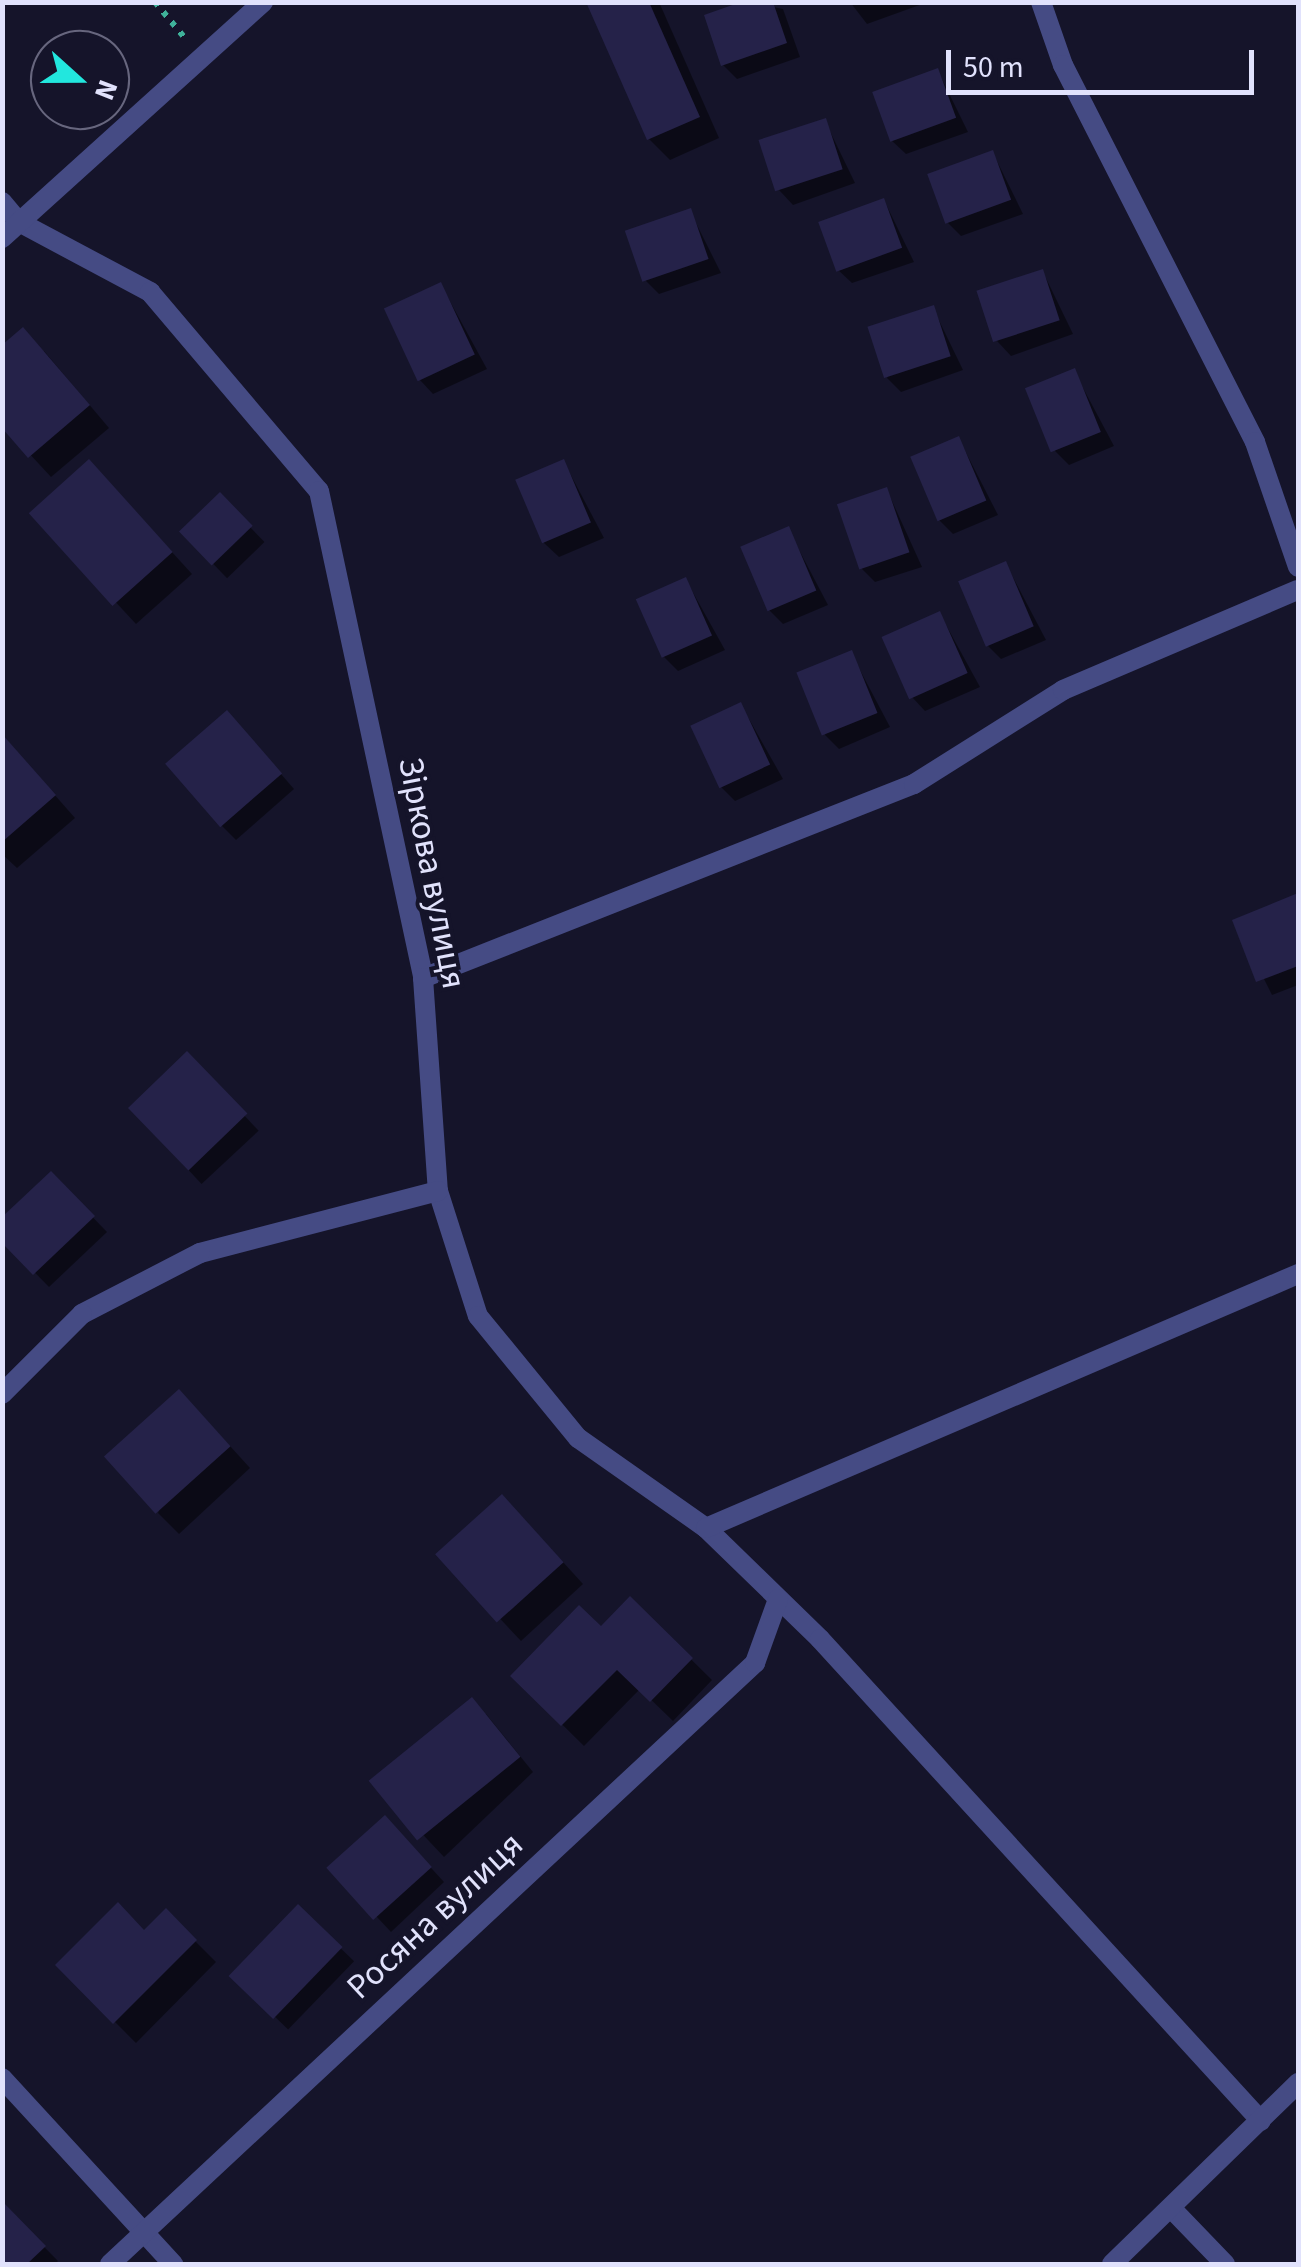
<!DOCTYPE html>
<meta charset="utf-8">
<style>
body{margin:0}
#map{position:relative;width:1301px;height:2267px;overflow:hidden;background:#15142a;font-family:"Source Sans 3",sans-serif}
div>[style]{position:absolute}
.shadow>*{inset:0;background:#0007;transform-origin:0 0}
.building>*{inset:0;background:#252249;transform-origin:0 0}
.path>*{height:6px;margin-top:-3px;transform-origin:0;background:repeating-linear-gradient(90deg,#3fb29a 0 5px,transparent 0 13px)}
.service>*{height:20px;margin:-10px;padding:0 10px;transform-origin:10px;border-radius:10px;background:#454b84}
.minor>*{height:20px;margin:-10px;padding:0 10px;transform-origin:10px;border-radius:10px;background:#454b84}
.tertiary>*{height:20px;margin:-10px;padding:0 10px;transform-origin:10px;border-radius:10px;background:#454b84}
span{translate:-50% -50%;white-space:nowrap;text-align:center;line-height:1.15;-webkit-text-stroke:8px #15142a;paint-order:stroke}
.street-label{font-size:35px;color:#e1e2fc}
.frame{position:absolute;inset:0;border:5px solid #e1e2fc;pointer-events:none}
.north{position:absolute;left:30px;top:30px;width:100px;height:100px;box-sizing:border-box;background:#15142a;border:2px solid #67667e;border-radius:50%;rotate:111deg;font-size:28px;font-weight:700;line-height:40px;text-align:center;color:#e1e2fc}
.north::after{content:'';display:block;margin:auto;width:35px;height:45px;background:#22e7de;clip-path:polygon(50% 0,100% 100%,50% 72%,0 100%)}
.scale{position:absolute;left:946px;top:50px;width:308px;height:45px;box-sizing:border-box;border:5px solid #e1e2fc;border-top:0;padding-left:12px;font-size:30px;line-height:35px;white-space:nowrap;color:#e1e2fc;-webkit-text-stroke:8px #15142a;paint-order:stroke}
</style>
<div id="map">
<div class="shadow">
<div style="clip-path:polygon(588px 2px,659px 2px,719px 138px,670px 160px,649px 139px)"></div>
<div style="clip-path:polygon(748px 2px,783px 9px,800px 57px,737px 79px,723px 65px)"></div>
<div style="clip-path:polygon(850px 2px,928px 2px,867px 24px)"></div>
<div style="clip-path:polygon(938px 71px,968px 132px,906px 154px,891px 140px)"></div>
<div style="clip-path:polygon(825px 121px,855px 183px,793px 205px,779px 190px)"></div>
<div style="clip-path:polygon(993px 153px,1023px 214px,961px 236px,947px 222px)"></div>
<div style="clip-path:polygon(884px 200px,914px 262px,852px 283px,837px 269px)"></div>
<div style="clip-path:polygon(690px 211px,721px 273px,659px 294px,645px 280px)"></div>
<div style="clip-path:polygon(1043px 272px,1073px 334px,1011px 356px,997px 341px)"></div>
<div style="clip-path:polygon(441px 285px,487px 369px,433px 394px,419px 379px)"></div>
<div style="clip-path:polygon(933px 308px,963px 370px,901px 392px,887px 378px)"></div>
<div style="clip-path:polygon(44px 351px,109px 428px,51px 477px,2px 424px)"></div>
<div style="clip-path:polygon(1074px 371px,1114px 446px,1069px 465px,1055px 451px)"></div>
<div style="clip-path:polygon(959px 439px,998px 515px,953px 534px,939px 520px)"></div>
<div style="clip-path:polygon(564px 462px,604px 538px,559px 557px,544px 543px)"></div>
<div style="clip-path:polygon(110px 484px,192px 574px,136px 624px,34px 514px)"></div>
<div style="clip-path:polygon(887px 490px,922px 567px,875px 582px,861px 568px)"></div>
<div style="left:220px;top:496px;width:64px;height:52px;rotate:46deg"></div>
<div style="clip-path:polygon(788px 529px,828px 605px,783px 624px,769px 610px)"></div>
<div style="clip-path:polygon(1006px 564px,1046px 640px,1001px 659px,987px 645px)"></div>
<div style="clip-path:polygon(686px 580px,725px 650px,678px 671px,664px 657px)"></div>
<div style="clip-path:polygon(940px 614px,980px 687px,925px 711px,911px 696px)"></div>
<div style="clip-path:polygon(851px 653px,890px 727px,839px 749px,825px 735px)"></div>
<div style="clip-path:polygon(741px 705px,783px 779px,735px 801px,721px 787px)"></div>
<div style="clip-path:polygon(241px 728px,294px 789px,236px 840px,222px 826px)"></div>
<div style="clip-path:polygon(2px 735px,75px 818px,17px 868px,2px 854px)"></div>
<div style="clip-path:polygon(1298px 896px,1298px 985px,1272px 995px,1235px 921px)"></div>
<div style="left:187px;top:1054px;width:105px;height:78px;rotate:47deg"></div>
<div style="clip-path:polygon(51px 1174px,107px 1232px,49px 1287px,2px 1239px)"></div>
<div style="clip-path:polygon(200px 1413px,250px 1468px,179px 1534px,158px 1513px)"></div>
<div style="clip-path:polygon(523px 1518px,583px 1584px,521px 1641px,440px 1555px)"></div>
<div style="clip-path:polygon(630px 1599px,712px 1680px,673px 1721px,640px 1689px,584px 1746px,513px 1676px,601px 1629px)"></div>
<div style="clip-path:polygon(486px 1714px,533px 1772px,444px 1857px,380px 1789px)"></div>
<div style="clip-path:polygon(399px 1833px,444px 1882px,391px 1932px,331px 1868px)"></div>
<div style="left:298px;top:1907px;width:78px;height:95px;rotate:44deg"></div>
<div style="clip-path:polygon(166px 1912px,216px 1962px,136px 2043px,58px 1965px,145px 1933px)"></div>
<div style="clip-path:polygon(2px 2204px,58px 2261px,55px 2264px,2px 2264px)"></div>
</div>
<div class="building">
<div style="clip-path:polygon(586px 2px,649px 2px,700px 117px,647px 140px)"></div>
<div style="clip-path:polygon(741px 2px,773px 2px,787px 43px,721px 66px,704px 15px)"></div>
<div style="left:938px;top:68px;width:53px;height:70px;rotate:70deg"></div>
<div style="left:826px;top:118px;width:54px;height:71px;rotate:72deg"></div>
<div style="left:993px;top:150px;width:53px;height:70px;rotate:70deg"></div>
<div style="left:884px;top:198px;width:53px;height:70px;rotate:70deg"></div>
<div style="left:691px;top:208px;width:54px;height:70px;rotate:71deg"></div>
<div style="left:1043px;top:269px;width:54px;height:70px;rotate:72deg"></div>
<div style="left:441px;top:282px;width:80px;height:63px;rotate:65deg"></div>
<div style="left:934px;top:305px;width:54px;height:70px;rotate:72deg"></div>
<div style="clip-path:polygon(23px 327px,90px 405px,28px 458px,2px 428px,2px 345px)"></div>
<div style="left:1075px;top:368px;width:69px;height:54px;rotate:68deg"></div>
<div style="left:959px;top:436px;width:70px;height:53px;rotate:67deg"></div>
<div style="left:89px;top:459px;width:125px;height:81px;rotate:48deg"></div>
<div style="left:564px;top:459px;width:69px;height:53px;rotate:67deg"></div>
<div style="left:887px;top:487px;width:69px;height:53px;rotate:71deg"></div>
<div style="left:220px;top:492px;width:47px;height:57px;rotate:46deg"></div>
<div style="left:789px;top:526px;width:70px;height:53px;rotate:67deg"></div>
<div style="left:1006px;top:561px;width:71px;height:52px;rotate:67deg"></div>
<div style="left:686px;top:577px;width:64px;height:55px;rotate:66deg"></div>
<div style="left:940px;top:611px;width:68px;height:64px;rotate:66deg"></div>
<div style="left:852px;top:650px;width:68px;height:60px;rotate:68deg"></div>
<div style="left:741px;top:702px;width:69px;height:56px;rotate:65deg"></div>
<div style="left:227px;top:710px;width:84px;height:82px;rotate:49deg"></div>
<div style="clip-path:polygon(2px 734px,56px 795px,2px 842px)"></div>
<div style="clip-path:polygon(1298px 893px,1298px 966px,1256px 982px,1232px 920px)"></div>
<div style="left:187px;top:1051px;width:87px;height:82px;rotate:46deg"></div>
<div style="clip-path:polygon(51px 1171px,95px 1216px,33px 1275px,2px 1243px,2px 1217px)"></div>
<div style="left:179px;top:1389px;width:77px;height:101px;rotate:48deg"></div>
<div style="left:502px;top:1494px;width:92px;height:90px;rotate:48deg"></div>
<div style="clip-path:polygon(630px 1596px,693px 1658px,650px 1702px,617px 1670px,561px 1726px,510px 1676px,579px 1605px,601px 1626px)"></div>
<div style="left:472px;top:1697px;width:77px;height:133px;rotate:51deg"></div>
<div style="left:385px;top:1815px;width:70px;height:79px;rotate:48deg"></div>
<div style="clip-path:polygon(118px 1902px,144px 1930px,166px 1908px,197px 1940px,113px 2024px,55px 1965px)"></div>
<div style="left:298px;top:1904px;width:62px;height:100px;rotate:44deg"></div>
<div style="clip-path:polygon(2px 2201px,46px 2246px,27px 2264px,2px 2264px)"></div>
</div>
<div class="path">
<div style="left:155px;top:2px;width:45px;rotate:50.4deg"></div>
</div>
<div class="service">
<div style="left:423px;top:978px;width:528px;rotate:-21.56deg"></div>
<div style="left:914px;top:784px;width:176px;rotate:-32.2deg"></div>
<div style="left:1063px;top:690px;width:255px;rotate:-23.1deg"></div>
<div style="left:438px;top:1191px;width:131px;rotate:72.3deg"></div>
<div style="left:478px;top:1316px;width:158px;rotate:50.7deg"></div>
<div style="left:578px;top:1438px;width:156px;rotate:35.1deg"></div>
<div style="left:706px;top:1528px;width:159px;rotate:44.2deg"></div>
<div style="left:820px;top:1639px;width:653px;rotate:47.54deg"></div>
</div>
<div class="minor">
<div style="left:1041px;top:2px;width:67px;rotate:70.8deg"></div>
<div style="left:1063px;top:65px;width:423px;rotate:63deg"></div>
<div style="left:1255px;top:442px;width:132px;rotate:71deg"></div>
<div style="left:2px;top:202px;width:26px;rotate:50deg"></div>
<div style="left:19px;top:222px;width:149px;rotate:28.1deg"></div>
<div style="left:150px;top:292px;width:261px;rotate:49.7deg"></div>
<div style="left:319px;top:491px;width:498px;rotate:77.9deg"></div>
<div style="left:423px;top:978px;width:214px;rotate:86deg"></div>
<div style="left:438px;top:1191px;width:246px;rotate:165.4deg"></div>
<div style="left:200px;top:1253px;width:133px;rotate:152.7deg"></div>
<div style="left:82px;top:1314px;width:113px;rotate:135deg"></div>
<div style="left:2px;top:238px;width:352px;rotate:-42.1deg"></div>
<div style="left:706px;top:1528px;width:644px;rotate:-23.22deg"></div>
<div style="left:2px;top:2078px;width:253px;rotate:47.4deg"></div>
<div style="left:1171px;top:2208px;width:78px;rotate:46deg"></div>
<div style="left:110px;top:2264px;width:882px;rotate:-42.98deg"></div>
<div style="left:755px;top:1663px;width:68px;rotate:-70.2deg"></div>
</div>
<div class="tertiary">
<div style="left:1112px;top:2264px;width:260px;rotate:-44.2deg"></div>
</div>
<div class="street-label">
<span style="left:432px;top:873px;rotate:79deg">Зіркова вулиця</span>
<span style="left:435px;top:1916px;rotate:-43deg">Росяна вулиця</span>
</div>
<div class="frame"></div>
<div class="north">N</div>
<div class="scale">50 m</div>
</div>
